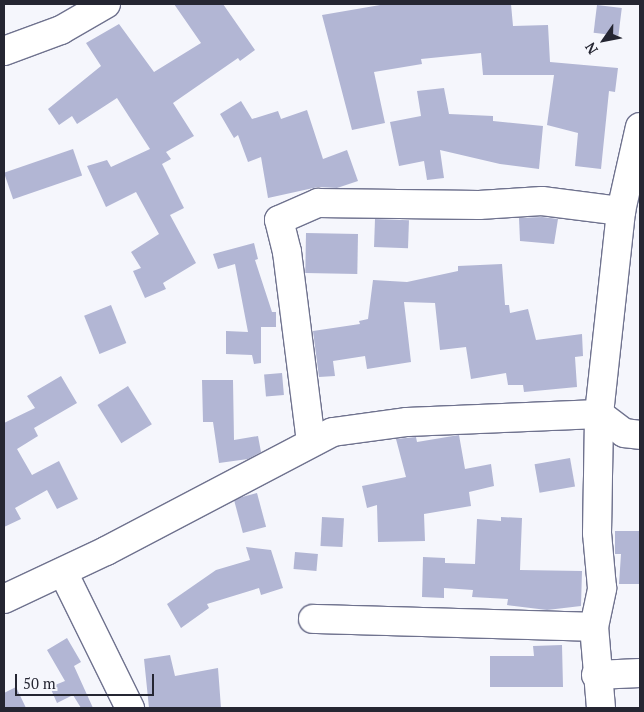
<!DOCTYPE html>
<style>
body{margin:0}
#map{position:relative;width:644px;height:712px;overflow:hidden;background:#f5f6fc;font-family:"PT Serif",serif}
div>[style]{position:absolute}
.building>*{inset:0;background:#b2b6d4;transform-origin:0 0}
.roads{filter:drop-shadow(1px 0 #6f728e) drop-shadow(-1px 0 #6f728e) drop-shadow(0 1px #6f728e) drop-shadow(0 -1px #6f728e)}
.minor>*{height:28px;margin:-14px;padding:0 14px;transform-origin:14px;border-radius:14px;background:#fff}
span{translate:-50% -50%;white-space:nowrap;text-align:center;line-height:1.15;-webkit-text-stroke:4px #f5f6fc;paint-order:stroke}
.frame{position:absolute;inset:0;border:5px solid #252632;pointer-events:none}
.north{position:absolute;left:579px;top:15px;width:50px;height:50px;-webkit-text-stroke:4px #f5f6fc;paint-order:stroke;rotate:237deg;font-size:14px;font-weight:700;line-height:20px;text-align:center;color:#252632}
.north::after{content:'';display:block;margin:auto;width:18px;height:22px;background:#252632;clip-path:polygon(50% 0,100% 100%,50% 72%,0 100%)}
.scale{position:absolute;left:15px;top:674px;width:139px;height:22px;box-sizing:border-box;border:2px solid #252632;border-top:0;padding-left:6px;font-size:15px;line-height:18px;white-space:nowrap;color:#252632;-webkit-text-stroke:4px #f5f6fc;paint-order:stroke}
</style>
<div id="map">
<div class="building">
<div style="clip-path:polygon(174px 4px,223px 4px,255px 50px,240px 61px,238px 58px,173px 103px,194px 136px,166px 152px,171px 159px,162px 164px,184px 208px,170px 215px,196px 263px,163px 283px,166px 289px,145px 298px,133px 271px,141px 268px,131px 252px,159px 234px,136px 192px,106px 207px,87px 166px,107px 160px,111px 167px,150px 149px,117px 98px,77px 124px,72px 116px,59px 125px,48px 109px,101px 66px,86px 43px,119px 24px,154px 72px,201px 43px)"></div>
<div style="clip-path:polygon(386px 4px,511px 4px,513px 26px,548px 25px,550px 62px,618px 68px,615px 92px,609px 91px,601px 169px,575px 166px,578px 133px,547px 125px,554px 75px,483px 75px,481px 53px,421px 59px,422px 64px,374px 72px,385px 123px,352px 130px,322px 15px)"></div>
<div style="left:597px;top:5px;width:25px;height:28px;rotate:7deg"></div>
<div style="clip-path:polygon(444px 88px,449px 114px,493px 116px,493px 121px,543px 126px,539px 169px,500px 164px,440px 150px,444px 178px,427px 180px,424px 161px,399px 166px,390px 122px,421px 116px,417px 91px)"></div>
<div style="clip-path:polygon(241px 101px,252px 119px,278px 111px,281px 119px,307px 110px,323px 159px,347px 150px,358px 181px,337px 188px,318px 187px,268px 198px,261px 157px,248px 162px,238px 135px,234px 138px,220px 114px)"></div>
<div style="left:73px;top:149px;width:28px;height:73px;rotate:71deg"></div>
<div style="clip-path:polygon(542px 217px,558px 219px,554px 244px,520px 241px,519px 218px)"></div>
<div style="left:375px;top:219px;width:34px;height:28px;rotate:2deg"></div>
<div style="left:306px;top:233px;width:52px;height:40px;rotate:1deg"></div>
<div style="clip-path:polygon(254px 243px,258px 259px,255px 260px,272px 312px,276px 312px,276px 327px,261px 327px,261px 363px,254px 364px,252px 355px,226px 354px,226px 331px,248px 332px,235px 264px,218px 269px,213px 254px)"></div>
<div style="clip-path:polygon(502px 264px,505px 305px,509px 305px,510px 313px,528px 309px,536px 340px,582px 334px,583px 356px,575px 357px,577px 387px,524px 392px,523px 385px,508px 385px,506px 373px,471px 379px,466px 347px,440px 350px,435px 303px,404px 302px,411px 362px,367px 369px,365px 356px,333px 361px,335px 376px,319px 377px,313px 331px,360px 324px,359px 321px,368px 319px,373px 280px,407px 282px,458px 271px,458px 266px)"></div>
<div style="left:111px;top:305px;width:41px;height:29px;rotate:68deg"></div>
<div style="left:282px;top:373px;width:22px;height:18px;rotate:85deg"></div>
<div style="clip-path:polygon(61px 376px,77px 403px,34px 428px,38px 436px,17px 449px,32px 475px,59px 461px,78px 499px,57px 509px,47px 490px,15px 508px,21px 519px,4px 527px,4px 423px,35px 408px,27px 396px)"></div>
<div style="clip-path:polygon(202px 380px,233px 380px,234px 440px,258px 436px,261px 452px,248px 459px,219px 463px,213px 422px,203px 422px)"></div>
<div style="left:128px;top:386px;width:45px;height:36px;rotate:58deg"></div>
<div style="clip-path:polygon(459px 435px,465px 469px,491px 464px,494px 486px,469px 492px,471px 506px,424px 514px,425px 541px,378px 542px,377px 505px,367px 508px,362px 486px,406px 477px,396px 439px,416px 437px,417px 442px)"></div>
<div style="left:570px;top:458px;width:29px;height:36px;rotate:80deg"></div>
<div style="left:257px;top:493px;width:35px;height:24px;rotate:75deg"></div>
<div style="left:322px;top:517px;width:22px;height:29px;rotate:3deg"></div>
<div style="clip-path:polygon(501px 517px,522px 518px,520px 570px,582px 571px,581px 606px,547px 610px,507px 605px,508px 599px,472px 597px,473px 590px,444px 588px,444px 598px,422px 597px,423px 557px,445px 558px,445px 563px,475px 564px,477px 519px,501px 521px)"></div>
<div style="clip-path:polygon(615px 531px,640px 531px,640px 584px,619px 584px,621px 554px,615px 554px)"></div>
<div style="clip-path:polygon(246px 547px,271px 550px,283px 588px,261px 595px,259px 588px,207px 604px,209px 608px,181px 628px,167px 604px,216px 570px,250px 560px)"></div>
<div style="left:295px;top:552px;width:23px;height:17px;rotate:5deg"></div>
<div style="clip-path:polygon(67px 638px,81px 662px,74px 666px,93px 708px,81px 708px,73px 695px,57px 703px,50px 687px,65px 681px,47px 650px)"></div>
<div style="clip-path:polygon(562px 645px,563px 687px,490px 687px,490px 656px,534px 656px,533px 646px)"></div>
<div style="clip-path:polygon(170px 655px,175px 676px,218px 668px,221px 708px,149px 708px,144px 659px)"></div>
<div style="clip-path:polygon(16px 687px,26px 708px,4px 708px,4px 693px)"></div>
</div>
<div class="roads">
<div class="minor">
<div style="left:4px;top:51px;width:61px;rotate:-20.2deg"></div>
<div style="left:61px;top:30px;width:52px;rotate:-30deg"></div>
<div style="left:311px;top:442px;width:192px;rotate:-97.2deg"></div>
<div style="left:287px;top:252px;width:33px;rotate:-104deg"></div>
<div style="left:279px;top:220px;width:43px;rotate:-23.6deg"></div>
<div style="left:318px;top:203px;width:161px;rotate:0.7deg"></div>
<div style="left:479px;top:205px;width:63px;rotate:-3.6deg"></div>
<div style="left:542px;top:201px;width:80px;rotate:7.2deg"></div>
<div style="left:63px;top:572px;width:152px;rotate:63.8deg"></div>
<div style="left:4px;top:599px;width:113px;rotate:-25.2deg"></div>
<div style="left:106px;top:551px;width:256px;rotate:-27.7deg"></div>
<div style="left:333px;top:432px;width:75px;rotate:-7.7deg"></div>
<div style="left:407px;top:422px;width:192px;rotate:-2.4deg"></div>
<div style="left:599px;top:414px;width:31px;rotate:37deg"></div>
<div style="left:624px;top:433px;width:16px;rotate:7deg"></div>
<div style="left:313px;top:619px;width:281px;rotate:1.6deg"></div>
<div style="left:596px;top:675px;width:44px;rotate:-2.6deg"></div>
<div style="left:601px;top:708px;width:81px;rotate:-94.9deg"></div>
<div style="left:594px;top:627px;width:40px;rotate:-78deg"></div>
<div style="left:602px;top:588px;width:55px;rotate:-95.2deg"></div>
<div style="left:597px;top:533px;width:119px;rotate:-89deg"></div>
<div style="left:599px;top:414px;width:204px;rotate:-83.8deg"></div>
<div style="left:621px;top:211px;width:86px;rotate:-77.3deg"></div>
</div>
</div>
<div class="frame"></div>
<div class="north">N</div>
<div class="scale">50 m</div>
</div>
